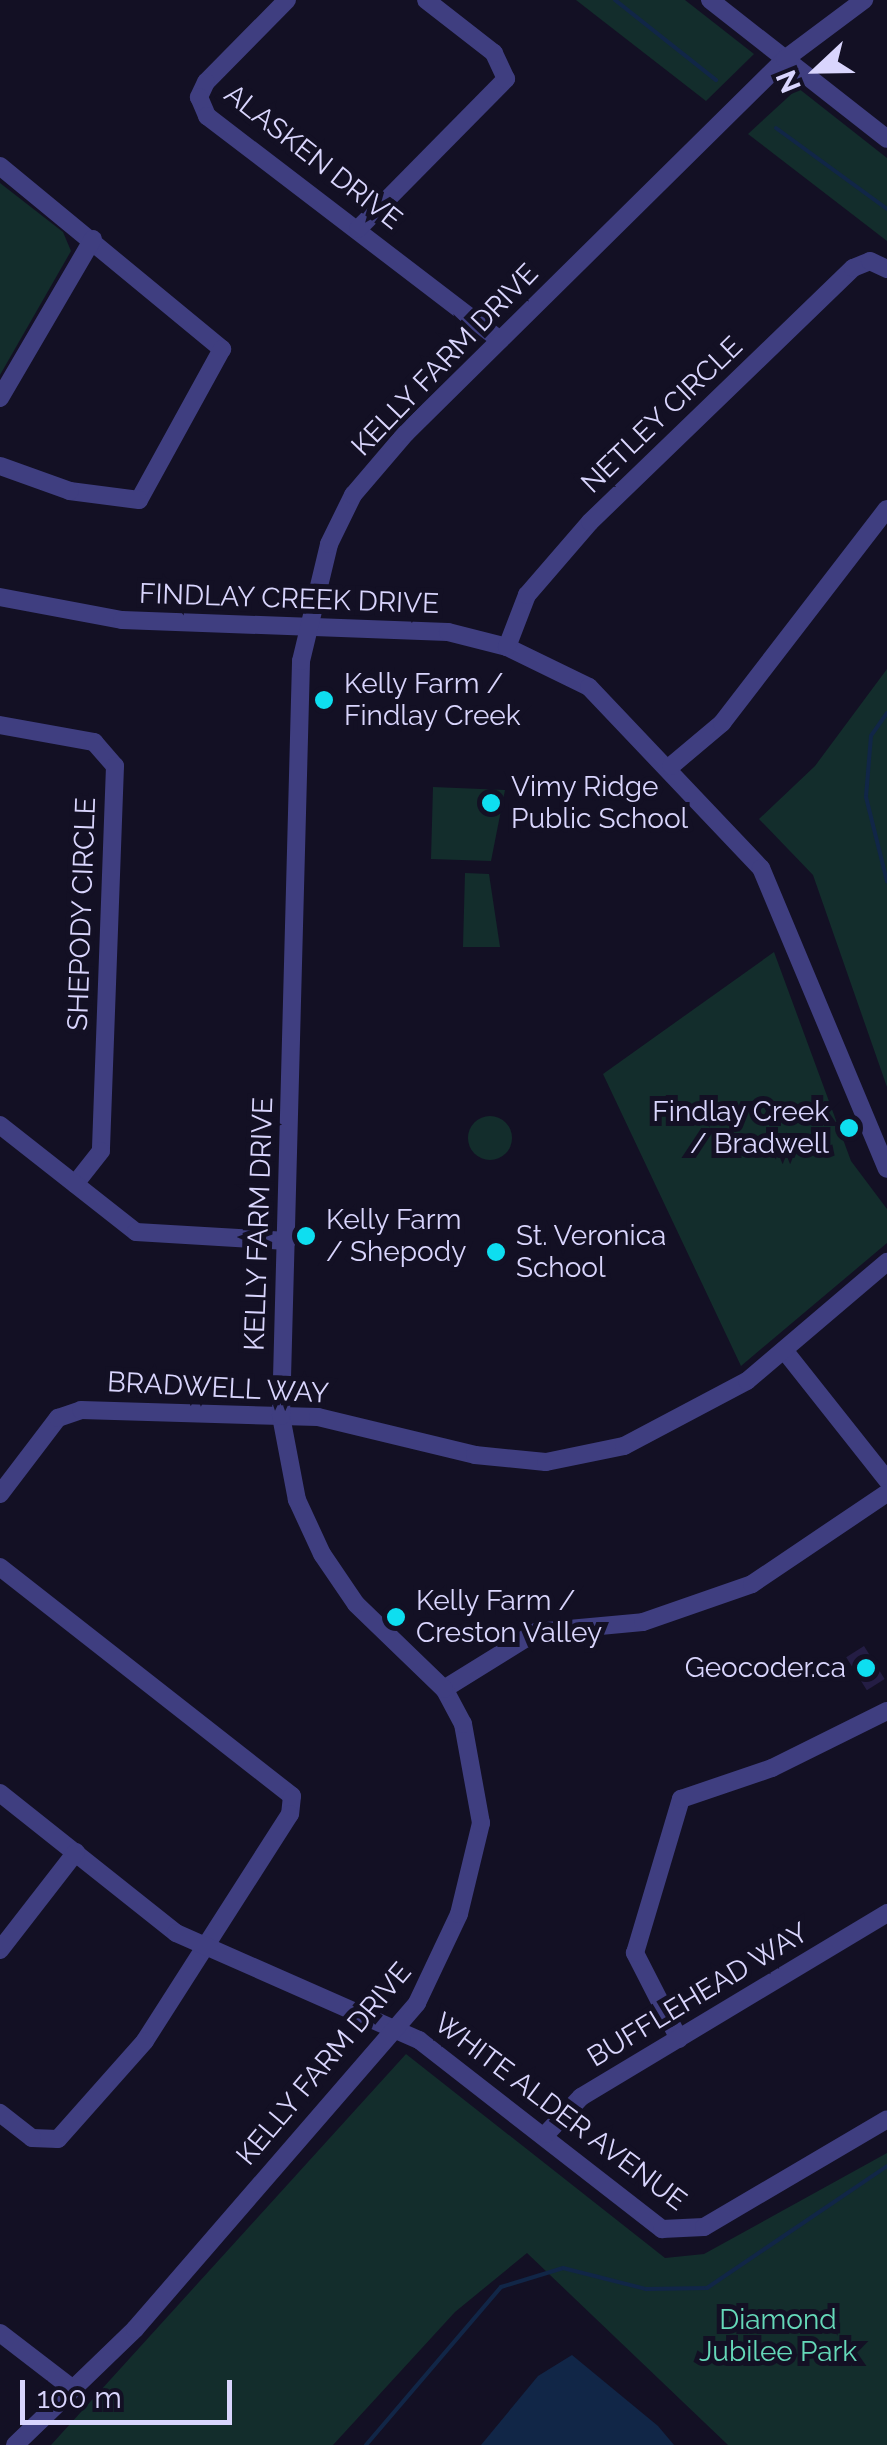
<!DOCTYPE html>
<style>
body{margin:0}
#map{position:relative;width:887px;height:2445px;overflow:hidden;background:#131024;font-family:Raleway,sans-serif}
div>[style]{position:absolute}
.green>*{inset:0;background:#132d2c}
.round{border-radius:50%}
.water>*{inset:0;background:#112647}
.stream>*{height:4px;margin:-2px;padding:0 2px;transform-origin:2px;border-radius:2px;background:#112647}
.building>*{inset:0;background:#241d44;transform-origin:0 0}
.minor>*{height:18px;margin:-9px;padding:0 9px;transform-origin:9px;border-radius:9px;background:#3f3e80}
.dots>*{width:28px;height:28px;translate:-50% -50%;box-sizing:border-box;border:5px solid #131024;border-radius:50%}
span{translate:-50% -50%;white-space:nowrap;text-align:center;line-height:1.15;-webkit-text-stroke:10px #131024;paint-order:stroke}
.street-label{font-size:28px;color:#d9d5fd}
.poi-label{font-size:28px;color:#d9d5fd}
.left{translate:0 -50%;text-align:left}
.right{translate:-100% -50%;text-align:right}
.park-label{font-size:28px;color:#65d9b9}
.north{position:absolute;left:767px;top:20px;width:100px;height:100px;-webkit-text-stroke:8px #131024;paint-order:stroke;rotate:248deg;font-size:28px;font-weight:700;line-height:40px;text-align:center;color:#d9d5fd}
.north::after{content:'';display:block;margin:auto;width:35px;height:45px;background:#d9d5fd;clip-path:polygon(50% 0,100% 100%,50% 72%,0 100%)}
.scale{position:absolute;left:20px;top:2380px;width:212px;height:45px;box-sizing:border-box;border:5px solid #d9d5fd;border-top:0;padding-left:12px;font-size:30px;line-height:35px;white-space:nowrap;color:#d9d5fd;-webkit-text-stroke:8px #131024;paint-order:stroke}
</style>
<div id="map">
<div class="green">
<div style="clip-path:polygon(576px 0,685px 0,754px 54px,706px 101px)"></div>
<div style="clip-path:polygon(798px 88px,887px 158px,887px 241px,748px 134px)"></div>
<div style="clip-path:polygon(0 183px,63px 232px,71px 251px,0 375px)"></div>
<div style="clip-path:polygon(887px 669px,887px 1087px,813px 875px,759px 819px,815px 766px)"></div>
<div style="clip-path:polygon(433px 787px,505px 790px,491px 861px,431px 859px)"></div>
<div style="clip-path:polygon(465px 873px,489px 874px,500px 947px,463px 947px)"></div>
<div style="clip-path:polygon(774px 952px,851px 1161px,887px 1209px,887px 1243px,741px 1366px,603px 1074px)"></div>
<div class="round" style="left:468px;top:1116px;width:44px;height:44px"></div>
<div style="clip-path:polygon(406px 2054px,665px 2258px,704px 2254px,887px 2153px,887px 2445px,728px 2445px,527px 2253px,455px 2312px,333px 2445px,51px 2445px)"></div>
</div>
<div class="water">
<div style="clip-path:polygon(572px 2355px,658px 2426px,674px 2445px,481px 2445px,538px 2376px)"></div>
</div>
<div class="stream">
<div style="left:615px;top:0;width:129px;rotate:38.4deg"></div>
<div style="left:776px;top:128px;width:137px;rotate:36.1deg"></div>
<div style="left:887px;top:713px;width:28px;rotate:125deg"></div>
<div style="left:871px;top:736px;width:61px;rotate:94.7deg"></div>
<div style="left:866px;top:797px;width:87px;rotate:76deg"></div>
<div style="left:366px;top:2445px;width:208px;rotate:-49.5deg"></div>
<div style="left:501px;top:2287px;width:65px;rotate:-17deg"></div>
<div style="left:563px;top:2268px;width:86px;rotate:14.2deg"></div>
<div style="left:646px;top:2289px;width:61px;rotate:-0.9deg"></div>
<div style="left:707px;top:2288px;width:217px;rotate:-34.1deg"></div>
</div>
<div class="building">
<div style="left:864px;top:1646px;width:39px;height:21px;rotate:58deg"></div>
</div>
<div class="minor">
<div style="left:287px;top:0;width:115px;rotate:134.6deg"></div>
<div style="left:206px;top:82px;width:17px;rotate:115deg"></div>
<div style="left:199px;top:97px;width:21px;rotate:67deg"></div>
<div style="left:207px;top:116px;width:369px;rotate:37.4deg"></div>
<div style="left:710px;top:0;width:225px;rotate:38.1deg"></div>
<div style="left:0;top:166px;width:288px;rotate:39.5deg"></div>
<div style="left:222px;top:349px;width:172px;rotate:118.8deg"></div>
<div style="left:139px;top:500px;width:70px;rotate:-172.6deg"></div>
<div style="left:70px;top:491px;width:74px;rotate:-160.3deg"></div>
<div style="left:358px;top:229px;width:211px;rotate:-45.4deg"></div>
<div style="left:506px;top:79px;width:29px;rotate:-115deg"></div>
<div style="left:494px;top:53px;width:86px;rotate:-142.1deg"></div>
<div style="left:0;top:398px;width:184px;rotate:-59.7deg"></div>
<div style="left:0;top:597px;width:124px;rotate:10.7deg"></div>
<div style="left:122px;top:620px;width:326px;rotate:2.1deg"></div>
<div style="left:448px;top:632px;width:61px;rotate:14.3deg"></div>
<div style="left:507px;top:647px;width:91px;rotate:26deg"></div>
<div style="left:589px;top:687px;width:250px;rotate:46.5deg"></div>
<div style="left:761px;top:868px;width:326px;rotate:67.3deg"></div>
<div style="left:507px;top:647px;width:56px;rotate:-69deg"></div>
<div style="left:527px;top:595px;width:96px;rotate:-49.2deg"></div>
<div style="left:590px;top:522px;width:366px;rotate:-44deg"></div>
<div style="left:853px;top:268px;width:18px;rotate:-22deg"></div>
<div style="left:870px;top:261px;width:19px;rotate:25deg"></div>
<div style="left:0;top:725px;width:96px;rotate:10.3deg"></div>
<div style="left:94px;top:742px;width:32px;rotate:49deg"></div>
<div style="left:115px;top:766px;width:385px;rotate:92.1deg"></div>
<div style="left:101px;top:1151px;width:42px;rotate:128.2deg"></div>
<div style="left:671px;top:766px;width:67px;rotate:-40.1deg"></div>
<div style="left:722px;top:723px;width:270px;rotate:-52.4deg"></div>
<div style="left:0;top:1125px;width:173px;rotate:38.2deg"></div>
<div style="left:136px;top:1232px;width:151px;rotate:3.4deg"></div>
<div style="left:784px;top:1350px;width:166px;rotate:51.6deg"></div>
<div style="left:0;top:1494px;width:96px;rotate:-52.7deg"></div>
<div style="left:58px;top:1418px;width:24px;rotate:-19deg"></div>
<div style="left:81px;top:1410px;width:237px;rotate:1.7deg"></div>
<div style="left:318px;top:1417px;width:162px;rotate:13.6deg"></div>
<div style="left:475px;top:1455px;width:71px;rotate:5.6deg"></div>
<div style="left:546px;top:1462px;width:80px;rotate:-11.6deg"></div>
<div style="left:624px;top:1446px;width:139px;rotate:-27.9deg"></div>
<div style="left:747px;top:1381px;width:184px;rotate:-40.4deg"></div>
<div style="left:0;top:1567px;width:371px;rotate:38.1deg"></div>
<div style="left:292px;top:1796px;width:18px;rotate:96deg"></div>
<div style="left:290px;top:1814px;width:269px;rotate:122.6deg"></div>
<div style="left:145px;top:2041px;width:131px;rotate:131.6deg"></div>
<div style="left:58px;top:2139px;width:26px;rotate:-178deg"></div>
<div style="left:32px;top:2138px;width:41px;rotate:-142deg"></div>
<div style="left:444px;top:1689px;width:108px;rotate:-31.8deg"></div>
<div style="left:536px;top:1632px;width:107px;rotate:-5.3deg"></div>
<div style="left:643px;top:1622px;width:115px;rotate:-19.2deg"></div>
<div style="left:752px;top:1584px;width:163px;rotate:-34deg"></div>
<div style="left:0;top:1793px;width:225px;rotate:38.5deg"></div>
<div style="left:176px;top:1933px;width:266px;rotate:23.8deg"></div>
<div style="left:419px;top:2040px;width:308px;rotate:37.9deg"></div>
<div style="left:662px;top:2229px;width:42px;rotate:-2.7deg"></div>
<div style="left:704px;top:2227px;width:212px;rotate:-30.5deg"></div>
<div style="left:0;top:1950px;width:124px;rotate:-52.2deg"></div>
<div style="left:679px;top:2039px;width:97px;rotate:-117.1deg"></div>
<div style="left:635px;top:1953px;width:161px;rotate:-73.4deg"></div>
<div style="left:681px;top:1799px;width:96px;rotate:-18.8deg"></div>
<div style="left:772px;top:1768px;width:128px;rotate:-26.4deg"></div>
<div style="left:546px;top:2134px;width:51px;rotate:-46.6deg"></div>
<div style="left:581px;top:2097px;width:357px;rotate:-31deg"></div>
<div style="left:0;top:2333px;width:92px;rotate:37.5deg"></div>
<div style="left:15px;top:2445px;width:167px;rotate:-44deg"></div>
<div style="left:135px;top:2329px;width:431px;rotate:-49.1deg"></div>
<div style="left:417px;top:2003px;width:98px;rotate:-64.7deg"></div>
<div style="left:459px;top:1914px;width:94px;rotate:-76.4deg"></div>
<div style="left:481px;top:1823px;width:101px;rotate:-100.3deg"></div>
<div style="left:463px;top:1724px;width:40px;rotate:-118deg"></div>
<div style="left:444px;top:1689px;width:122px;rotate:-136deg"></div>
<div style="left:356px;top:1604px;width:60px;rotate:-124.2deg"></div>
<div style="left:322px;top:1554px;width:60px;rotate:-114.8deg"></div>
<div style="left:297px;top:1500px;width:86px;rotate:-100.8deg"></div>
<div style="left:281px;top:1416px;width:755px;rotate:-88.48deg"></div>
<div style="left:301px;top:661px;width:120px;rotate:-76.5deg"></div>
<div style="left:329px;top:544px;width:55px;rotate:-63.9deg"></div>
<div style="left:353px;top:495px;width:82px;rotate:-49.5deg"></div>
<div style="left:406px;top:433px;width:532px;rotate:-44.62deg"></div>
<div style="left:785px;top:59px;width:99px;rotate:-36.8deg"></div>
</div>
<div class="dots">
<div style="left:324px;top:700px;background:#0edef0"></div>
<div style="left:491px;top:803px;background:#0edef0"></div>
<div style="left:849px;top:1128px;background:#0edef0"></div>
<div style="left:306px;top:1236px;background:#0edef0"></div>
<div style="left:496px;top:1252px;background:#0edef0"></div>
<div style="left:396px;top:1617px;background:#0edef0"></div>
<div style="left:866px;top:1668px;background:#0edef0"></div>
</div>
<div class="street-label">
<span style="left:313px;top:157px;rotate:38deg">ALASKEN DRIVE</span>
<span style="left:445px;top:360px;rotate:-46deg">KELLY FARM DRIVE</span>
<span style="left:662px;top:415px;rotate:-44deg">NETLEY CIRCLE</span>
<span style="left:289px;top:599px;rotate:2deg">FINDLAY CREEK DRIVE</span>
<span style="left:82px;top:914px;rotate:-88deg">SHEPODY CIRCLE</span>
<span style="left:259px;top:1224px;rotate:-88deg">KELLY FARM DRIVE</span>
<span style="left:218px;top:1388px;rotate:3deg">BRADWELL WAY</span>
<span style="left:698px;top:1995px;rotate:-31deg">BUFFLEHEAD WAY</span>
<span style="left:324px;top:2064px;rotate:-50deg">KELLY FARM DRIVE</span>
<span style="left:560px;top:2112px;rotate:37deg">WHITE ALDER AVENUE</span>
</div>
<div class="poi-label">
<span class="left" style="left:344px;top:700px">Kelly Farm /<br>Findlay Creek</span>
<span class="left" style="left:511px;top:803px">Vimy Ridge<br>Public School</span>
<span class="right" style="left:829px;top:1128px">Findlay Creek<br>/ Bradwell</span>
<span class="left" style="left:326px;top:1236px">Kelly Farm<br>/ Shepody</span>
<span class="left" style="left:516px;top:1252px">St. Veronica<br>School</span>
<span class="left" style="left:416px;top:1617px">Kelly Farm /<br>Creston Valley</span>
<span class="right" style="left:846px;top:1668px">Geocoder.ca</span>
</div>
<div class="park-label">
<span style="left:778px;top:2336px">Diamond<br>Jubilee Park</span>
</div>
<div class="north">N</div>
<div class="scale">100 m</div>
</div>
